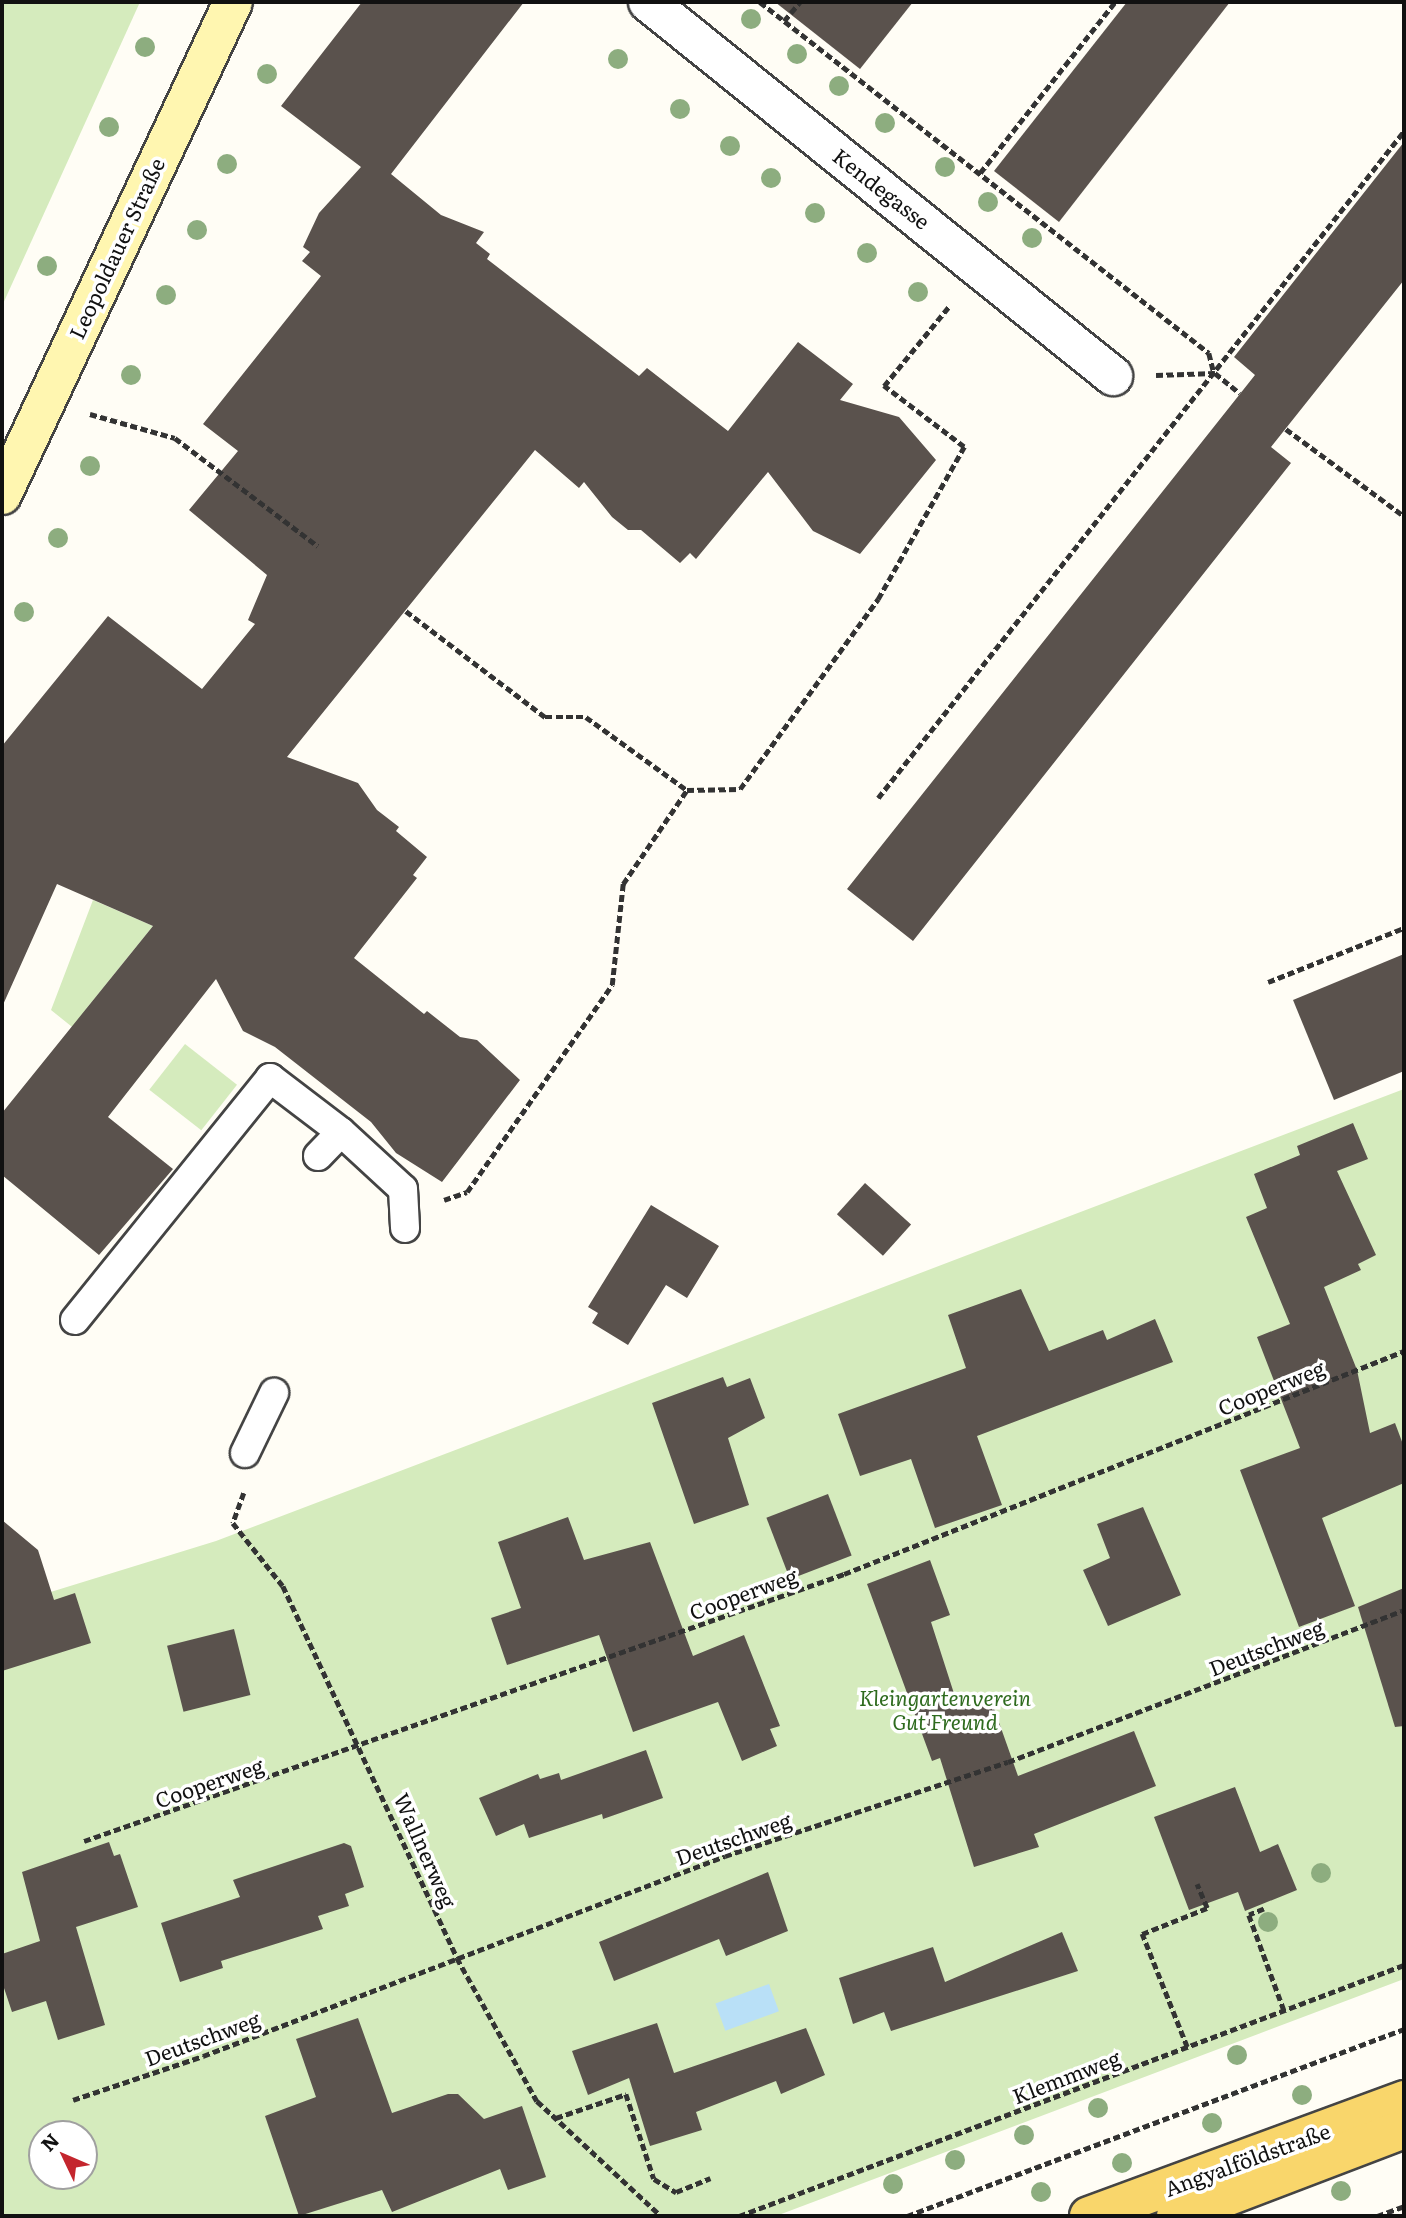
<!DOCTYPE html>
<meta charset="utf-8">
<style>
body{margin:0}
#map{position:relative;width:1406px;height:2218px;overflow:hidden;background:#fffdf5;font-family:Literata,serif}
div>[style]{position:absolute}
.green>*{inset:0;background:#d5ebbd;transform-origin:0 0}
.water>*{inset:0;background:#b9e0f7;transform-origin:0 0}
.building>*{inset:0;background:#5a524d;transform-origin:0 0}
.path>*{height:4.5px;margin-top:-2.25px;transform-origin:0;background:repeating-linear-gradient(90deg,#333 0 7px,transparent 0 10.5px)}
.roads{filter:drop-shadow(2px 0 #444) drop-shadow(-2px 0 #444) drop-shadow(0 2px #444) drop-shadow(0 -2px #444)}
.service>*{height:28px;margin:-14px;padding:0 14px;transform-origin:14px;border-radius:14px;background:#fff}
.minor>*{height:38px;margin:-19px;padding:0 19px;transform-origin:19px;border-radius:19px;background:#fff}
.secondary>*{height:38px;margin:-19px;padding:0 19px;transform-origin:19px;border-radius:19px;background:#fff6b0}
.primary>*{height:38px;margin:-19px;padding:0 19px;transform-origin:19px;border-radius:19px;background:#f9d66b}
.trees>*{width:20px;height:20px;margin:-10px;border-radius:50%;background:#8dad7f}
span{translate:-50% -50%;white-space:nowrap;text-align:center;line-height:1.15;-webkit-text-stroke:7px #fff;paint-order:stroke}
.street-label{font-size:21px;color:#111}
.park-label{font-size:21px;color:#2f6b1f;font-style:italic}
.frame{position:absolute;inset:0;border:4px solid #111;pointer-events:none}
.north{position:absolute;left:28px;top:2120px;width:70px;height:70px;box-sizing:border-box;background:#fff;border:2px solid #a0a0a0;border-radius:50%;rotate:314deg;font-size:19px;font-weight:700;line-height:28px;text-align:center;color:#111}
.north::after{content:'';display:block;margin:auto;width:24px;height:32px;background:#c4262e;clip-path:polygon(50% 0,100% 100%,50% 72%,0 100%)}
</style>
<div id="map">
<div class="green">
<div style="clip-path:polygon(2px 2px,140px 2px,2px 306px)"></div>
<div style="clip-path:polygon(93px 900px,153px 926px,86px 1009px,152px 1061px,137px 1079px,51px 1010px)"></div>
<div style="left:185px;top:1044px;width:66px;height:58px;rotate:38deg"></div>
<div style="clip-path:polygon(evenodd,1404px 1089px,1404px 1979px,776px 2216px,2px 2216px,2px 1607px,216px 1541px,1404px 1089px,42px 2134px,84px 2134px,84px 2176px,42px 2176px,42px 2134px)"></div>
</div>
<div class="water">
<div style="left:769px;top:1984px;width:29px;height:57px;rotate:70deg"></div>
</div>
<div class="building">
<div style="clip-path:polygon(362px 2px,524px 2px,391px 174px,441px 215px,484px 232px,476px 243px,490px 254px,487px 259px,639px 376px,647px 368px,728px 431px,798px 342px,853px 384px,840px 400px,899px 417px,936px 460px,860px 554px,813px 531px,768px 472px,696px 559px,690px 553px,680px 563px,641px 530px,628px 530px,612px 517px,584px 482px,579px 488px,535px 450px,287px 757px,358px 783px,377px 810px,399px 827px,396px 831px,427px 857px,413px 875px,417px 878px,354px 958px,424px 1014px,427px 1011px,460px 1037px,477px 1040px,520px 1080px,442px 1182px,396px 1153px,371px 1122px,275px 1047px,243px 1031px,216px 979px,108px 1117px,173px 1169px,99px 1255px,2px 1175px,2px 1113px,153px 926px,57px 884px,2px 1007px,2px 746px,108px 616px,202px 689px,255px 624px,248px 620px,267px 575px,189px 510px,238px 451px,203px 424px,321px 276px,302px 261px,310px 252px,303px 247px,319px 213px,361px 167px,281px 106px)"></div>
<div style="clip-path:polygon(775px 2px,913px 2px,860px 69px)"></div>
<div style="clip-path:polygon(1127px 2px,1230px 2px,1059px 222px,994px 171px)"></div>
<div style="clip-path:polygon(1404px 142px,1404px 280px,1271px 447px,1291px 463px,913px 941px,847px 889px,1255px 375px,1234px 357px)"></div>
<div style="clip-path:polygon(1404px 954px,1404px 1071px,1334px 1100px,1293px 1000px)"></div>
<div style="clip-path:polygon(1353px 1123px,1368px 1159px,1337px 1171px,1376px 1255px,1358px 1264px,1361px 1270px,1324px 1287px,1357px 1370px,1370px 1433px,1395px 1423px,1404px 1447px,1404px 1483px,1322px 1518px,1355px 1606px,1299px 1627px,1240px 1470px,1300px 1448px,1257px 1337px,1290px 1324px,1246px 1217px,1267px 1208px,1254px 1174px,1300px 1155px,1297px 1146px)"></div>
<div style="left:865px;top:1183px;width:62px;height:42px;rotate:42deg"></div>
<div style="clip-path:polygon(651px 1205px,719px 1246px,687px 1298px,666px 1285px,628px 1345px,592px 1323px,598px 1313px,588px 1307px)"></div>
<div style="clip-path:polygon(1021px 1289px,1049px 1351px,1103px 1330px,1107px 1340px,1155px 1319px,1173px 1362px,977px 1436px,1002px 1505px,935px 1528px,911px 1459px,860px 1476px,838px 1414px,966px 1368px,948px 1315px)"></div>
<div style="clip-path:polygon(723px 1377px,727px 1387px,750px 1378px,765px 1418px,728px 1438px,749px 1505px,694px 1524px,652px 1403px)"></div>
<div style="left:828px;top:1494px;width:66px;height:66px;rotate:69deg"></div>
<div style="clip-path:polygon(1143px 1507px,1181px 1595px,1108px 1626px,1083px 1570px,1110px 1558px,1097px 1524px)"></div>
<div style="clip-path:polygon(568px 1517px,584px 1560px,650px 1542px,693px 1656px,744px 1635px,780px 1726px,770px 1729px,777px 1746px,742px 1761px,718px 1702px,633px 1732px,599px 1635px,507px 1665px,491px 1618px,521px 1608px,498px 1542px)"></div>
<div style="clip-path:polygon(2px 1520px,38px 1550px,54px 1600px,75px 1593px,91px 1643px,2px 1671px)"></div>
<div style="clip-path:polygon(930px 1560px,950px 1615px,931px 1622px,959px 1709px,990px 1697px,1018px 1776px,1134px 1731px,1156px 1786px,1034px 1834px,1039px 1847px,974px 1867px,940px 1758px,932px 1761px,867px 1584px)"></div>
<div style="clip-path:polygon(1404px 1588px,1404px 1726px,1395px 1727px,1358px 1607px)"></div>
<div style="left:234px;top:1629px;width:68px;height:69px;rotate:76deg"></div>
<div style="clip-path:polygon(646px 1750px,663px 1798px,603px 1819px,602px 1814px,529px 1838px,524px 1824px,496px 1836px,479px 1798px,538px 1774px,540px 1779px,559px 1773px,561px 1780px)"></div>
<div style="clip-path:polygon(1235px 1787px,1260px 1852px,1278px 1844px,1297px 1890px,1245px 1911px,1238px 1892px,1189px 1910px,1154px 1817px)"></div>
<div style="clip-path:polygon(109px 1842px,114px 1856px,120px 1854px,138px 1907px,76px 1927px,105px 2025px,58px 2040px,46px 2001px,12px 2012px,2px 1982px,2px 1954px,40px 1941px,22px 1872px)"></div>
<div style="clip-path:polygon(344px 1843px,351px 1846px,364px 1887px,345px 1894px,349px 1906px,318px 1916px,323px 1929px,221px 1961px,223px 1968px,180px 1982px,161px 1923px,240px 1897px,233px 1880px)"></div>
<div style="clip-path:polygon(768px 1872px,788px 1931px,726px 1956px,719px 1939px,614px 1981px,599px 1942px)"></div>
<div style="clip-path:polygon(1062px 1932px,1078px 1971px,891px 2031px,884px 2012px,853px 2024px,839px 1978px,933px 1947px,945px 1982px)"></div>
<div style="clip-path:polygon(358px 2018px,392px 2113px,448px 2094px,458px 2094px,484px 2119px,522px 2106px,546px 2177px,508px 2190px,500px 2169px,392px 2212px,382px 2190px,299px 2216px,265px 2116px,316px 2097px,296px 2039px)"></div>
<div style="clip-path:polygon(657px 2023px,674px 2073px,806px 2028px,825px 2075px,781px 2094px,776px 2081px,696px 2112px,702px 2130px,650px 2146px,629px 2078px,588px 2095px,572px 2051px)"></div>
</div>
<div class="path">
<div style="left:760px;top:2px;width:570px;rotate:38.02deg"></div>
<div style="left:1209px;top:353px;width:21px;rotate:76deg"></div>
<div style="left:784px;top:21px;width:25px;rotate:-50deg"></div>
<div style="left:980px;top:173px;width:218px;rotate:-51.7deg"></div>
<div style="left:1156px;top:375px;width:59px;rotate:-1.9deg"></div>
<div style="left:1215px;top:373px;width:32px;rotate:39deg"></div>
<div style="left:90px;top:414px;width:88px;rotate:15.8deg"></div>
<div style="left:175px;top:438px;width:179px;rotate:37.1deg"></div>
<div style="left:1286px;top:429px;width:147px;rotate:36.4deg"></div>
<div style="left:406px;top:611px;width:175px;rotate:37.3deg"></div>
<div style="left:545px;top:717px;width:41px"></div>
<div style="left:586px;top:717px;width:125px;rotate:35.9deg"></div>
<div style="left:687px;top:790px;width:53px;rotate:-1.1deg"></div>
<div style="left:740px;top:789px;width:235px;rotate:-54deg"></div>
<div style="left:878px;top:599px;width:175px;rotate:-60.5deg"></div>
<div style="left:964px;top:447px;width:101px;rotate:-142.7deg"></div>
<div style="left:884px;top:386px;width:104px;rotate:-50.8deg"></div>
<div style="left:878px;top:798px;width:849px;rotate:-51.74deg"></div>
<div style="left:1268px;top:982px;width:146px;rotate:-21.7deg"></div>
<div style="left:444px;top:1200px;width:24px;rotate:-19deg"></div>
<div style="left:467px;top:1192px;width:253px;rotate:-55deg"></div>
<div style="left:612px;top:985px;width:102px;rotate:-83.8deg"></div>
<div style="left:623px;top:884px;width:114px;rotate:-55.8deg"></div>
<div style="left:244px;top:1493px;width:32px;rotate:110deg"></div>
<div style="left:233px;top:1523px;width:80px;rotate:51.6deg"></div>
<div style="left:283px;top:1586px;width:411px;rotate:64.9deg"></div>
<div style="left:457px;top:1958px;width:164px;rotate:60.8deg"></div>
<div style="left:537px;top:2101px;width:169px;rotate:42.8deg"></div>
<div style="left:84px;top:1841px;width:806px;rotate:-19.36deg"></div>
<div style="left:844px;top:1574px;width:603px;rotate:-21.71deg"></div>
<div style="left:1264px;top:1909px;width:16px;rotate:158deg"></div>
<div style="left:1249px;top:1915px;width:101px;rotate:69.8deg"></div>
<div style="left:1187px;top:2047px;width:122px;rotate:-111.7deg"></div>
<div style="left:1142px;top:1934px;width:70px;rotate:-21.8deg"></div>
<div style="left:1207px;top:1908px;width:26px;rotate:-113deg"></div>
<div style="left:73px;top:2100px;width:137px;rotate:-18.7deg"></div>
<div style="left:203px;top:2056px;width:559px;rotate:-20.96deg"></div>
<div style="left:725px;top:1856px;width:298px;rotate:-18.4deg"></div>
<div style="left:1008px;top:1762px;width:424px;rotate:-21deg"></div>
<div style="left:556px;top:2118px;width:74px;rotate:-18.9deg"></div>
<div style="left:626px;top:2094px;width:89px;rotate:71.8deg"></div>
<div style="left:654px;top:2179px;width:26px;rotate:31deg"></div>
<div style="left:676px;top:2192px;width:37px;rotate:-22deg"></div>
<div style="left:739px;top:2216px;width:711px;rotate:-20.68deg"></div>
<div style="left:907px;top:2216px;width:531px;rotate:-20.62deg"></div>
<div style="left:1377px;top:2216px;width:29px;rotate:-20deg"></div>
</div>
<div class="roads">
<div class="service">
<div style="left:318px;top:1156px;width:33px;rotate:-46deg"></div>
<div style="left:341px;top:1132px;width:84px;rotate:42.6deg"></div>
<div style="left:403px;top:1189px;width:39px;rotate:87deg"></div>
<div style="left:75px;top:1320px;width:311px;rotate:-51.1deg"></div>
<div style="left:270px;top:1078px;width:89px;rotate:37.3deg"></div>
<div style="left:245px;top:1453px;width:67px;rotate:-64.2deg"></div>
</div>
<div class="minor">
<div style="left:648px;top:2px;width:597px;rotate:38.81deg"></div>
</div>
<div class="secondary">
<div style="left:2px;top:495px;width:544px;rotate:-64.89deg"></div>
</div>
<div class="primary">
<div style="left:1089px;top:2216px;width:336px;rotate:-20.2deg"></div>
<div style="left:1176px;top:2216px;width:244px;rotate:-20.9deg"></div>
</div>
</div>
<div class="trees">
<div style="left:751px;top:19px"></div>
<div style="left:145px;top:47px"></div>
<div style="left:797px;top:54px"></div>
<div style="left:618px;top:59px"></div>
<div style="left:267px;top:74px"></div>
<div style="left:839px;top:86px"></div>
<div style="left:680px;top:109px"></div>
<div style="left:885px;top:123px"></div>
<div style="left:109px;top:127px"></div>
<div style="left:730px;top:146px"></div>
<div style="left:227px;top:164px"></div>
<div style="left:945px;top:167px"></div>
<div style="left:771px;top:178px"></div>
<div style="left:988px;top:202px"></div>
<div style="left:815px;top:213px"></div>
<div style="left:197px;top:230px"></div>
<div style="left:1032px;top:238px"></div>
<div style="left:867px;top:253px"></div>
<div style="left:47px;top:266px"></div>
<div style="left:918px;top:292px"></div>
<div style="left:166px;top:295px"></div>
<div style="left:131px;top:375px"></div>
<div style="left:90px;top:466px"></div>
<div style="left:58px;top:538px"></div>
<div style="left:24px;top:612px"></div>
<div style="left:1321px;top:1873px"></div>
<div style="left:1268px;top:1922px"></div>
<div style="left:1237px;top:2055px"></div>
<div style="left:1302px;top:2095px"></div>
<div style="left:1098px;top:2108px"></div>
<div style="left:1212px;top:2123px"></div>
<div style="left:1024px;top:2135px"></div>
<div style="left:955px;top:2160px"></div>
<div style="left:1122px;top:2163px"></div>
<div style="left:893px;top:2184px"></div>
<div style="left:1341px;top:2191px"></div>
<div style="left:1041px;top:2192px"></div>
</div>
<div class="street-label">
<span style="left:882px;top:188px;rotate:38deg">Kendegasse</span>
<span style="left:116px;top:248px;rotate:-65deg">Leopoldauer Straße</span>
<span style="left:1271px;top:1387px;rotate:-22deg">Cooperweg</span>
<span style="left:743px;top:1593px;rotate:-20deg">Cooperweg</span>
<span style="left:1266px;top:1647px;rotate:-21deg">Deutschweg</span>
<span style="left:209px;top:1782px;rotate:-19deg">Cooperweg</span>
<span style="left:733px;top:1838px;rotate:-19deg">Deutschweg</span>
<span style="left:426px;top:1850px;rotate:66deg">Wallnerweg</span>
<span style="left:202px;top:2038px;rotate:-20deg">Deutschweg</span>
<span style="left:1066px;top:2076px;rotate:-21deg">Klemmweg</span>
<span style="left:1247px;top:2159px;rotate:-20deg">Angyalföldstraße</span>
</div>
<div class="park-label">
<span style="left:945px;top:1709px">Kleingartenverein<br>Gut Freund</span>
</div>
<div class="frame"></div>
<div class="north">N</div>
</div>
